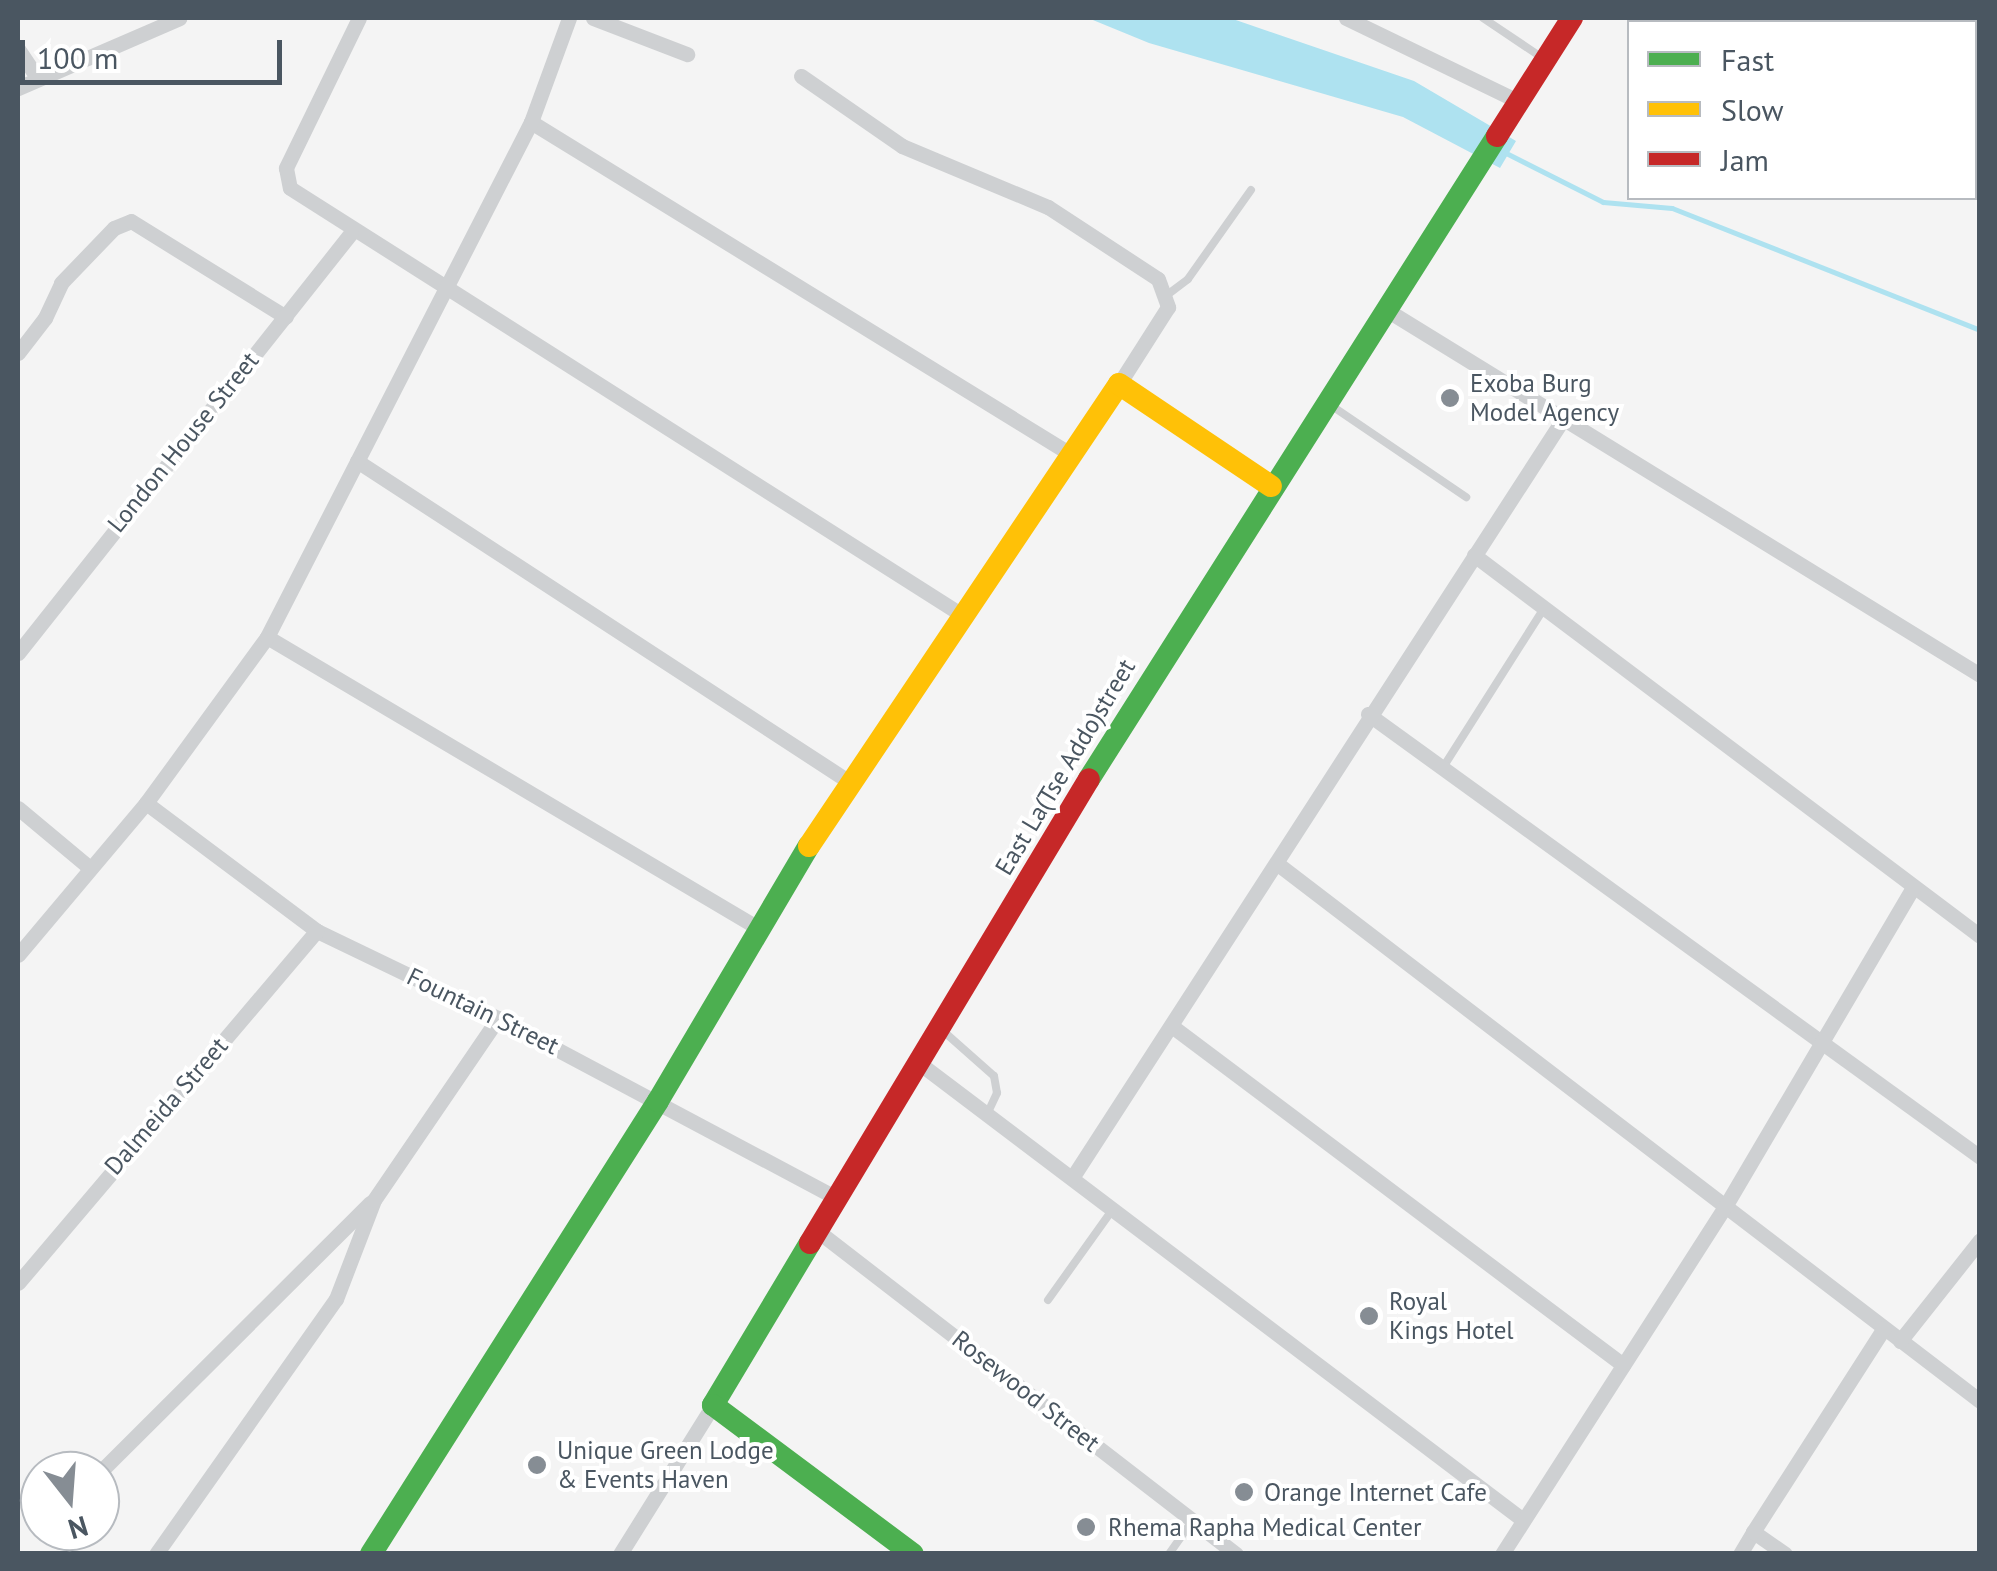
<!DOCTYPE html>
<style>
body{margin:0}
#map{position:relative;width:1997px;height:1571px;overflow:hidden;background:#f4f4f4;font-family:"PT Sans",sans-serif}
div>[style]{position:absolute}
.water>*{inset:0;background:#aee2f0}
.stream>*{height:5px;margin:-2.5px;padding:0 2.5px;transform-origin:2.5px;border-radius:2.5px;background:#aee2f0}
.lane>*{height:8px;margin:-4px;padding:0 4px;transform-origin:4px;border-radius:4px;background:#ced0d2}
.street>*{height:15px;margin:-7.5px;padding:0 7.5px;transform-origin:7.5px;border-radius:7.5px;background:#ced0d2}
.fast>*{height:22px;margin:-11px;padding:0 11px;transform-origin:11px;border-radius:11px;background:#4caf50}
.slow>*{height:22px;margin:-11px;padding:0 11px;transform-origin:11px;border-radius:11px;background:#ffc107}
.jam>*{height:22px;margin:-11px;padding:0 11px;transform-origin:11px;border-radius:11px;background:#c62828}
.dots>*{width:28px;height:28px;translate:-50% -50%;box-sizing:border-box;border:5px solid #fff;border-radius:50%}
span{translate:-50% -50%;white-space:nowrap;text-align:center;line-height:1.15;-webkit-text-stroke:8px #fff;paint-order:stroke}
.poi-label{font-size:25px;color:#4a5661}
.left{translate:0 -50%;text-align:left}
.street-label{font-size:25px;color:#4a5661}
.frame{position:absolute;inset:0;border:20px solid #4a5661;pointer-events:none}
.legend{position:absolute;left:1627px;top:20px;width:350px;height:180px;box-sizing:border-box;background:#fff;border:2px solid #b7bbc0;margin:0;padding:12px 18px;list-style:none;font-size:30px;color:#4a5661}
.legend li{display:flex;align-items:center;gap:20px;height:50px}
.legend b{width:50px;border:2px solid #b7bbc0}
.north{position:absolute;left:20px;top:1451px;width:100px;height:100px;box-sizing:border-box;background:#fff;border:2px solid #b7bbc0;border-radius:50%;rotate:163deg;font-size:28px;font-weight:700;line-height:40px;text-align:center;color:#4a5661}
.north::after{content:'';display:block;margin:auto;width:35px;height:45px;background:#868d94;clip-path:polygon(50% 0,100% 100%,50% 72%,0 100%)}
.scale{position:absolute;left:20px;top:40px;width:262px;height:45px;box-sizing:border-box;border:5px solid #4a5661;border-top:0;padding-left:12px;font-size:30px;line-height:35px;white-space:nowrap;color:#4a5661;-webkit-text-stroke:8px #fff;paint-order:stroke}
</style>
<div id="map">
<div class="water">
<div style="clip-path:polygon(1088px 18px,1230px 18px,1414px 81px,1516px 141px,1500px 168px,1403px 117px,1149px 43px)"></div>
</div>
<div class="stream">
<div style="left:1504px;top:152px;width:111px;rotate:26.8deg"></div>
<div style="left:1603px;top:202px;width:69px;rotate:5deg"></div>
<div style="left:1672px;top:208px;width:331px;rotate:21.6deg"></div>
</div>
<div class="lane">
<div style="left:1483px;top:18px;width:70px;rotate:33.9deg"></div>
<div style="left:1167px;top:295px;width:26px;rotate:-37deg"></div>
<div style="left:1188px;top:279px;width:109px;rotate:-54.7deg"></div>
<div style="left:1329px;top:404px;width:166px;rotate:34.2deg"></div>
<div style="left:1442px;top:769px;width:191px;rotate:-57.6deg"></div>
<div style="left:942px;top:1030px;width:69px;rotate:41.5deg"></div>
<div style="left:994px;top:1076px;width:17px;rotate:80deg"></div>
<div style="left:997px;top:1093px;width:23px;rotate:115deg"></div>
<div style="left:1048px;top:1300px;width:112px;rotate:-54.5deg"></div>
<div style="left:1169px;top:1554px;width:42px;rotate:-54.8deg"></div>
</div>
<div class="street">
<div style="left:359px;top:18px;width:167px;rotate:116deg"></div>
<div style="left:286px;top:168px;width:20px;rotate:79deg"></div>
<div style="left:290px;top:188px;width:793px;rotate:32.43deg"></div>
<div style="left:593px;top:18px;width:101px;rotate:21deg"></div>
<div style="left:1346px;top:18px;width:193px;rotate:25.8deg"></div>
<div style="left:18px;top:49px;width:36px;rotate:56deg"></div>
<div style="left:801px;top:76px;width:123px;rotate:34.7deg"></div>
<div style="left:902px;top:146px;width:158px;rotate:22.7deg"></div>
<div style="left:1048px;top:207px;width:131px;rotate:33.2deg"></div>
<div style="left:1158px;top:279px;width:30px;rotate:70deg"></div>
<div style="left:1168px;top:307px;width:91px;rotate:122.5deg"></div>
<div style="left:18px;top:88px;width:176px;rotate:-23.4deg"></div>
<div style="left:531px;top:122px;width:635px;rotate:31.61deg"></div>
<div style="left:1390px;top:312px;width:693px;rotate:31.6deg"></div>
<div style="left:18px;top:353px;width:44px;rotate:-52.4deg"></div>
<div style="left:45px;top:318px;width:38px;rotate:-65deg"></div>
<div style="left:61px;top:283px;width:76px;rotate:-46.1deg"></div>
<div style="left:114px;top:228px;width:18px;rotate:-22deg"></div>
<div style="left:131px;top:221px;width:182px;rotate:31.8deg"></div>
<div style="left:357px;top:461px;width:586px;rotate:33.09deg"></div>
<div style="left:1474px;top:555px;width:633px;rotate:36.98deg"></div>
<div style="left:267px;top:637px;width:573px;rotate:30.64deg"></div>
<div style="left:18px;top:653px;width:536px;rotate:-51.59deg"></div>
<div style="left:1368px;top:714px;width:756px;rotate:35.9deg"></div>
<div style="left:146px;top:803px;width:214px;rotate:36.8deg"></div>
<div style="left:317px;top:931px;width:201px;rotate:25.7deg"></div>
<div style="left:498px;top:1018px;width:381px;rotate:28deg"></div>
<div style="left:18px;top:808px;width:94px;rotate:39.8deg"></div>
<div style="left:1279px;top:865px;width:882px;rotate:37.4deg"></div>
<div style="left:18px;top:955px;width:199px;rotate:-49.9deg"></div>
<div style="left:146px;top:803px;width:205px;rotate:-53.9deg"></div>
<div style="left:267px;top:637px;width:579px;rotate:-62.86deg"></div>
<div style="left:531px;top:122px;width:111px;rotate:-69.9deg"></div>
<div style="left:1173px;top:1027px;width:563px;rotate:36.91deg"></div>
<div style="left:919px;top:1063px;width:757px;rotate:37.11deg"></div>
<div style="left:1072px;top:1178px;width:904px;rotate:-57.1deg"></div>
<div style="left:815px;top:1229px;width:532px;rotate:37.67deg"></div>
<div style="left:18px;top:1283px;width:462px;rotate:-49.7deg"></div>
<div style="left:1900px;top:1341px;width:129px;rotate:-51.6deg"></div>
<div style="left:100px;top:1472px;width:381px;rotate:-44.9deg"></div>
<div style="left:156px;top:1554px;width:312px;rotate:-54.8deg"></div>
<div style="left:336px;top:1299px;width:106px;rotate:-69deg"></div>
<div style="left:374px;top:1200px;width:220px;rotate:-55.7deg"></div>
<div style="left:620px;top:1554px;width:176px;rotate:-58deg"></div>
<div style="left:1502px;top:1554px;width:409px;rotate:-57.3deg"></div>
<div style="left:1723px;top:1210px;width:375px;rotate:-59.5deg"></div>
<div style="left:1740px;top:1554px;width:26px;rotate:-59deg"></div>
<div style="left:1785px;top:1554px;width:39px;rotate:-145deg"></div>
<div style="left:1753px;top:1532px;width:242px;rotate:-57.3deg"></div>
</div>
<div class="fast">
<div style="left:1089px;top:779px;width:762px;rotate:-57.6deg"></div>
<div style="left:810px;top:1243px;width:189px;rotate:120.9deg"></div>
<div style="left:713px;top:1405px;width:249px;rotate:36.7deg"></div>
<div style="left:371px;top:1554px;width:536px;rotate:-57.64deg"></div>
<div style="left:658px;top:1101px;width:296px;rotate:-59.4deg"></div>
</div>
<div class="slow">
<div style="left:809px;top:846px;width:556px;rotate:-56.14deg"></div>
<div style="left:1119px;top:384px;width:183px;rotate:33.9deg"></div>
</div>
<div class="jam">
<div style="left:1497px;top:136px;width:140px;rotate:-57.6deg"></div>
<div style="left:810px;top:1243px;width:541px;rotate:-58.98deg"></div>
</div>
<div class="dots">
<div style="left:1450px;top:398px;background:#868d94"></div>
<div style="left:1369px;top:1316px;background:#868d94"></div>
<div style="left:537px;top:1465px;background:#868d94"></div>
<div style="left:1244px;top:1492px;background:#868d94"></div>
<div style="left:1086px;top:1527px;background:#868d94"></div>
</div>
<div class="poi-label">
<span class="left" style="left:1470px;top:398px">Exoba Burg<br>Model Agency</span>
<span class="left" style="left:1389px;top:1316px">Royal<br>Kings Hotel</span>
<span class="left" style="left:557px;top:1465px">Unique Green Lodge<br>&amp; Events Haven</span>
<span class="left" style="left:1264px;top:1492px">Orange Internet Cafe</span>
<span class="left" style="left:1108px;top:1527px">Rhema Rapha Medical Center</span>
</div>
<div class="street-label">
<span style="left:183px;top:442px;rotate:-51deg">London House Street</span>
<span style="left:1065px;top:767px;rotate:-59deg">East La(Tse Addo)street</span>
<span style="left:483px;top:1011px;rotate:26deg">Fountain Street</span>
<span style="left:166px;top:1106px;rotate:-49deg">Dalmeida Street</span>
<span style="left:1026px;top:1391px;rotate:38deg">Rosewood Street</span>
</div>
<div class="frame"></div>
<ul class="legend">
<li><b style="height:12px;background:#4caf50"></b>Fast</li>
<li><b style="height:12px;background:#ffc107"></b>Slow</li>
<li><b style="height:12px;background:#c62828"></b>Jam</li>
</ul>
<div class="north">N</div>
<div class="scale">100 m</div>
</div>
